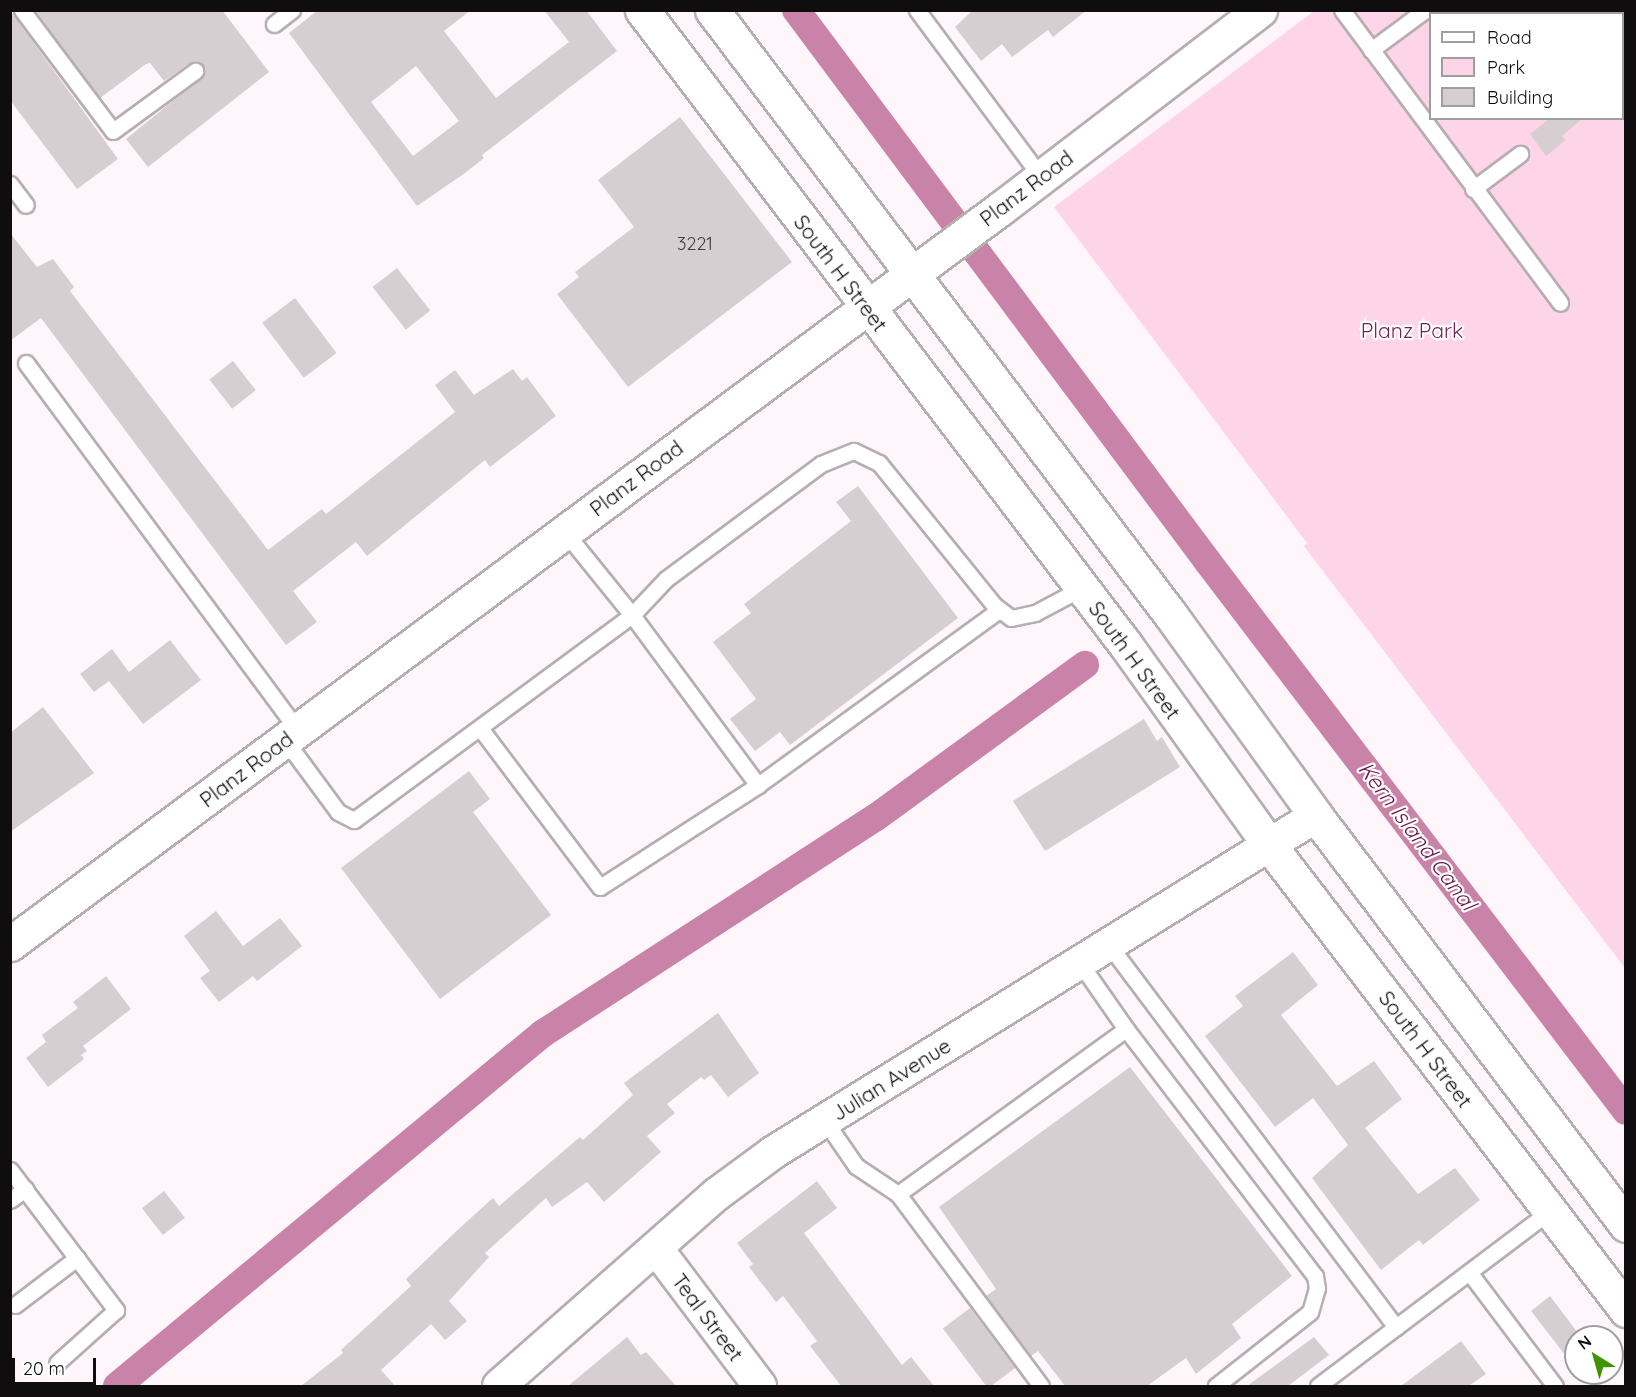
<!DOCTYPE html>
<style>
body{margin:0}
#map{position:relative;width:1636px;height:1397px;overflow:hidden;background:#fef6fa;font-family:Quicksand,sans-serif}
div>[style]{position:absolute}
.green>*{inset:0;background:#fed4e9}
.canal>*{height:28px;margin:-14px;padding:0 14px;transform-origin:14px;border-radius:14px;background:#ca83a8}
.building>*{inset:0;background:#d7ced2;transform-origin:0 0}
.roads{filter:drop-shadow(2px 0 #b7aeb2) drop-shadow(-2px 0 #b7aeb2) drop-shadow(0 2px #b7aeb2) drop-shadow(0 -2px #b7aeb2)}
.service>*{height:15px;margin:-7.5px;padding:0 7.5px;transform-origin:7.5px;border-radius:7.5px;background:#fff}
.minor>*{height:32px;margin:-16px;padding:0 16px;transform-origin:16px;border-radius:16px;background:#fff}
.tertiary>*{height:33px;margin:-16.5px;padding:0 16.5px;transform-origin:16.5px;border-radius:16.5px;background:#fff}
span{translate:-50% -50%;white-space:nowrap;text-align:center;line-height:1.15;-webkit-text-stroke:4.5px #fff;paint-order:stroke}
.number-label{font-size:18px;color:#423d3f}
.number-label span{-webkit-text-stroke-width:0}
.street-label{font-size:21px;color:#100d0e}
.park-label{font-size:21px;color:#741f53}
.water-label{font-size:22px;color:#6a154a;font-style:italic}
.frame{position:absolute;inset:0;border:12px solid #100d0e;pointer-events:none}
.legend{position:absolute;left:1429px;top:12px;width:195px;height:108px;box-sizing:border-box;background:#fff;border:2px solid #9f9e9f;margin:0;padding:8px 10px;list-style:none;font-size:18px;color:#100d0e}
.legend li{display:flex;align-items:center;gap:12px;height:30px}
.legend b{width:30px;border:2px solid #9f9e9f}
.north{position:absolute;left:1564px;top:1325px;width:60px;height:60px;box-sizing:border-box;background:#fff;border:2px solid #9f9e9f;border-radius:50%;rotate:323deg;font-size:16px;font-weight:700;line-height:24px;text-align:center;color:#100d0e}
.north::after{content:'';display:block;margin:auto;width:21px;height:27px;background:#409400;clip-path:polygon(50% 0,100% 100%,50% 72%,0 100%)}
.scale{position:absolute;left:12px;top:1358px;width:84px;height:27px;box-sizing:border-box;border:3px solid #100d0e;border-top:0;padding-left:8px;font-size:18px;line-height:21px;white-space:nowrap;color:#100d0e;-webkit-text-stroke:4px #fff;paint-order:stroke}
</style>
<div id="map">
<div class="green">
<div style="clip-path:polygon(evenodd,1314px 11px,1625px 11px,1625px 968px,1304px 546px,1307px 543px,1054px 207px,1314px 11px,1430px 14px,1622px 14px,1622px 118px,1430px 118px,1430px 14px)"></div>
</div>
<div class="canal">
<div style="left:796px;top:10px;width:689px;rotate:53.26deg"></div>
<div style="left:1208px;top:562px;width:690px;rotate:52.71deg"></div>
<div style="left:117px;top:1386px;width:552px;rotate:-39.63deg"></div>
<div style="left:542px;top:1034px;width:397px;rotate:-33deg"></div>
<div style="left:875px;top:818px;width:260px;rotate:-36.1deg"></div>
</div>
<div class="building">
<div style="clip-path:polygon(10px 10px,118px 159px,77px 189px,10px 100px)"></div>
<div style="clip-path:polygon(35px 10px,222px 10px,269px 72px,148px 167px,126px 139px,201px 78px,202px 65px,190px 63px,164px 81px,150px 63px,146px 64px,100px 98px)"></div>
<div style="clip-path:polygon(evenodd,318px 10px,471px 10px,444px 31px,496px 98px,569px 42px,544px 10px,586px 10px,617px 51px,482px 155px,484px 158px,465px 173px,417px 206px,289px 33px,318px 10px,416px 66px,459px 121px,413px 156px,371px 102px,416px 66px)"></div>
<div style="clip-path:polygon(973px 10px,1087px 10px,1053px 37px,1048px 30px,1012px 57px,1002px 44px,981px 61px,955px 27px)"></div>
<div style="clip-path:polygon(680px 117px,792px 262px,628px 387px,557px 294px,579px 277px,575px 272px,634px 227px,598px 180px)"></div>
<div style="clip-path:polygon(1550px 118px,1583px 118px,1562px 136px,1566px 140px,1546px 156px,1530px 134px)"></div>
<div style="clip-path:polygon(10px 233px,37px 267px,53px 259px,74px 287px,70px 291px,268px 550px,322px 509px,326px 514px,455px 412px,435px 385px,455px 370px,474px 395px,513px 369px,522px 381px,527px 377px,556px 416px,490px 467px,485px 460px,367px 556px,356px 542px,293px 591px,317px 622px,286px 645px,41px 318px,10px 341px)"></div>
<div style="left:397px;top:268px;width:54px;height:31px;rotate:52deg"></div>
<div style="left:295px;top:298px;width:69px;height:41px;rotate:53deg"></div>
<div style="left:233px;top:361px;width:37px;height:30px;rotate:52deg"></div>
<div style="clip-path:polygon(858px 486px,958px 618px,790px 745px,780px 732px,755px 751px,730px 719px,756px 699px,713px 642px,751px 613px,744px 604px,851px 521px,836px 502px)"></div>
<div style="clip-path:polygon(170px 640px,201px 680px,143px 724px,109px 681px,94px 692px,80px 674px,112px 649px,129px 672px)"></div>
<div style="clip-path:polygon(43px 707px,94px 773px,10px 832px,10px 733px)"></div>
<div style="clip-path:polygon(1144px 719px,1157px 741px,1162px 737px,1180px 767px,1045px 851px,1013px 801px)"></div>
<div style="clip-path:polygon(469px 771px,490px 799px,473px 812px,551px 915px,440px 999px,341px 868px)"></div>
<div style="clip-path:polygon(216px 911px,243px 946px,280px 918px,302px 946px,257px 981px,253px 976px,219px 1002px,200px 978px,210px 971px,184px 936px)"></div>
<div style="clip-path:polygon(1293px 952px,1318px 985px,1281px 1015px,1337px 1086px,1374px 1061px,1402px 1099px,1365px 1128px,1418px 1194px,1455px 1168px,1480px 1200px,1423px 1245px,1419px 1240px,1381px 1270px,1312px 1178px,1348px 1145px,1313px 1098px,1275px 1127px,1205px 1036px,1243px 1006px,1235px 996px)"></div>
<div style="clip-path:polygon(106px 976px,131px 1009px,83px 1046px,87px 1051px,81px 1055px,84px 1059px,48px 1087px,26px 1058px,46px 1042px,42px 1035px,78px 1008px,73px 1002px)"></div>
<div style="clip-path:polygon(718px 1013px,759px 1073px,728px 1097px,711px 1075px,704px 1080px,701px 1077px,667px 1104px,675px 1113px,647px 1136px,661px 1152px,604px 1202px,587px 1182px,552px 1207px,546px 1198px,485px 1253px,489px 1257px,449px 1301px,467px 1321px,445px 1340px,431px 1324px,381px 1370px,395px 1386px,301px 1386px,343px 1353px,341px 1350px,411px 1286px,406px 1279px,463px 1225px,493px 1198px,499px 1206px,580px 1137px,583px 1140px,633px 1095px,624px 1083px)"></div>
<div style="clip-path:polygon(1130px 1067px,1292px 1276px,1232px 1324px,1241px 1338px,1196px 1374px,1186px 1358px,1147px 1386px,1065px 1386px,1038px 1351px,1031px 1356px,986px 1296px,996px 1289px,939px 1207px)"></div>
<div style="clip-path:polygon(817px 1181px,837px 1208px,804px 1233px,902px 1365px,911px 1357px,934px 1386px,841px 1386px,810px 1346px,817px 1341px,783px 1296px,776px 1302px,749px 1267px,753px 1264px,737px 1243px)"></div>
<div style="left:164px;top:1191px;width:34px;height:28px;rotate:52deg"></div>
<div style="clip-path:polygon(1550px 1296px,1581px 1337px,1576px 1337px,1576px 1369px,1531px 1311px)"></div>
<div style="left:970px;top:1308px;width:75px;height:34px;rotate:53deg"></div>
<div style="clip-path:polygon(627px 1337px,641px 1355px,646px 1352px,676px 1386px,568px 1386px)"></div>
<div style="clip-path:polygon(1314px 1337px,1329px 1355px,1288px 1386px,1247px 1386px)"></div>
<div style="clip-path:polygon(1461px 1341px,1486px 1374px,1469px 1386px,1401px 1386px)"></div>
</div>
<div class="roads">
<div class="service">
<div style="left:22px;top:10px;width:151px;rotate:53.1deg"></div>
<div style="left:113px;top:131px;width:102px;rotate:-36.2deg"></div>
<div style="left:917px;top:10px;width:208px;rotate:53.4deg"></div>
<div style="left:1342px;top:10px;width:365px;rotate:53.3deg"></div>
<div style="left:274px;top:24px;width:23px;rotate:-38deg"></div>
<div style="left:1371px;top:50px;width:67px;rotate:-36.5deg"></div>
<div style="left:10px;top:184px;width:26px;rotate:53deg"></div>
<div style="left:1473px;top:189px;width:59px;rotate:-36.7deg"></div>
<div style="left:26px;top:363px;width:457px;rotate:53.5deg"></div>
<div style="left:564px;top:531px;width:108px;rotate:51deg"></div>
<div style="left:632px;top:615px;width:50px;rotate:-46.6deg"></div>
<div style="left:666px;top:579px;width:193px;rotate:-36.6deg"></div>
<div style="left:821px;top:464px;width:35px;rotate:-22deg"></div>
<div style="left:854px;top:451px;width:28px;rotate:26deg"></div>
<div style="left:879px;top:463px;width:184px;rotate:51deg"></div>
<div style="left:995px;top:606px;width:20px;rotate:37deg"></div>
<div style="left:1011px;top:618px;width:25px;rotate:-12deg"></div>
<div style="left:1035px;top:613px;width:53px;rotate:-28deg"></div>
<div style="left:480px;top:728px;width:199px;rotate:53deg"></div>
<div style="left:600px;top:887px;width:188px;rotate:-32.8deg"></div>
<div style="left:285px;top:740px;width:89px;rotate:53.6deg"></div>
<div style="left:338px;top:812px;width:18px;rotate:27deg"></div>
<div style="left:354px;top:820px;width:345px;rotate:-36.4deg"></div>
<div style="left:632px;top:615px;width:212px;rotate:53.5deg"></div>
<div style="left:758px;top:785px;width:298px;rotate:-36deg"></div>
<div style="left:1109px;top:945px;width:478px;rotate:53.1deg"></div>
<div style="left:1396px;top:1327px;width:193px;rotate:-37deg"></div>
<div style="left:1126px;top:1029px;width:311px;rotate:52.6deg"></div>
<div style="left:1315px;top:1276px;width:12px;rotate:81deg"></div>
<div style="left:1317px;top:1288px;width:25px;rotate:106deg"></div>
<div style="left:1310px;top:1312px;width:120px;rotate:141.8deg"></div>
<div style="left:825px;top:1121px;width:55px;rotate:55.4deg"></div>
<div style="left:856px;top:1166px;width:50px;rotate:33.7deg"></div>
<div style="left:898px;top:1194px;width:281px;rotate:-35.9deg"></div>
<div style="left:1126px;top:1029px;width:80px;rotate:-124.9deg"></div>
<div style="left:10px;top:1170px;width:176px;rotate:52.9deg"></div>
<div style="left:116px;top:1310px;width:79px;rotate:138.1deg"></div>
<div style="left:898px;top:1194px;width:239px;rotate:53.3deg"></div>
<div style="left:10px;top:1200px;width:19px;rotate:-36deg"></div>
<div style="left:1469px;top:1272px;width:143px;rotate:53deg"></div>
<div style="left:15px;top:1305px;width:78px;rotate:-37.2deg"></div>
<div style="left:1318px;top:1386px;width:98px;rotate:-37.1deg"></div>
</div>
<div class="minor">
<div style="left:656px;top:1248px;width:173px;rotate:53deg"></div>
<div style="left:499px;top:1386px;width:290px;rotate:-41.4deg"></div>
<div style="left:717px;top:1194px;width:71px;rotate:-36.4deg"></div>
<div style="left:774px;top:1152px;width:638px;rotate:-31.8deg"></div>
</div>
<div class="tertiary">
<div style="left:642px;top:10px;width:797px;rotate:52.7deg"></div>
<div style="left:1125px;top:644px;width:249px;rotate:54.3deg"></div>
<div style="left:1270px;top:846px;width:585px;rotate:52.5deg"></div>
<div style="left:712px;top:10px;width:758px;rotate:52.83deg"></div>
<div style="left:1170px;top:614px;width:249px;rotate:54.1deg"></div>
<div style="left:1316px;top:816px;width:513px;rotate:52.84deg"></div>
<div style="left:10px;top:944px;width:1234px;rotate:-36.6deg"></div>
<div style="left:1001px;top:208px;width:326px;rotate:-37.4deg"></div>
</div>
</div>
<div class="number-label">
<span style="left:695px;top:244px">3221</span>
</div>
<div class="street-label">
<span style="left:1026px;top:188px;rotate:-37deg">Planz Road</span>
<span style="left:841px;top:273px;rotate:53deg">South H Street</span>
<span style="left:636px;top:478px;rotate:-37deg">Planz Road</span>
<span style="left:1135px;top:660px;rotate:54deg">South H Street</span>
<span style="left:246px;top:769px;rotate:-37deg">Planz Road</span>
<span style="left:1426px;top:1049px;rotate:53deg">South H Street</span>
<span style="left:891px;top:1079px;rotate:-32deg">Julian Avenue</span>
<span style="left:708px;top:1317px;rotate:53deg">Teal Street</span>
</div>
<div class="park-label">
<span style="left:1412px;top:330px">Planz Park</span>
</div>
<div class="water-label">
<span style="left:1417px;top:836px;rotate:53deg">Kern Island Canal</span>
</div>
<div class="frame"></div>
<ul class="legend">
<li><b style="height:8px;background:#fff"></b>Road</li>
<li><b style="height:16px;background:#fed4e9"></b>Park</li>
<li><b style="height:16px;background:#d7ced2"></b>Building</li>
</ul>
<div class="north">N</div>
<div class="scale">20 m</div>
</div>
